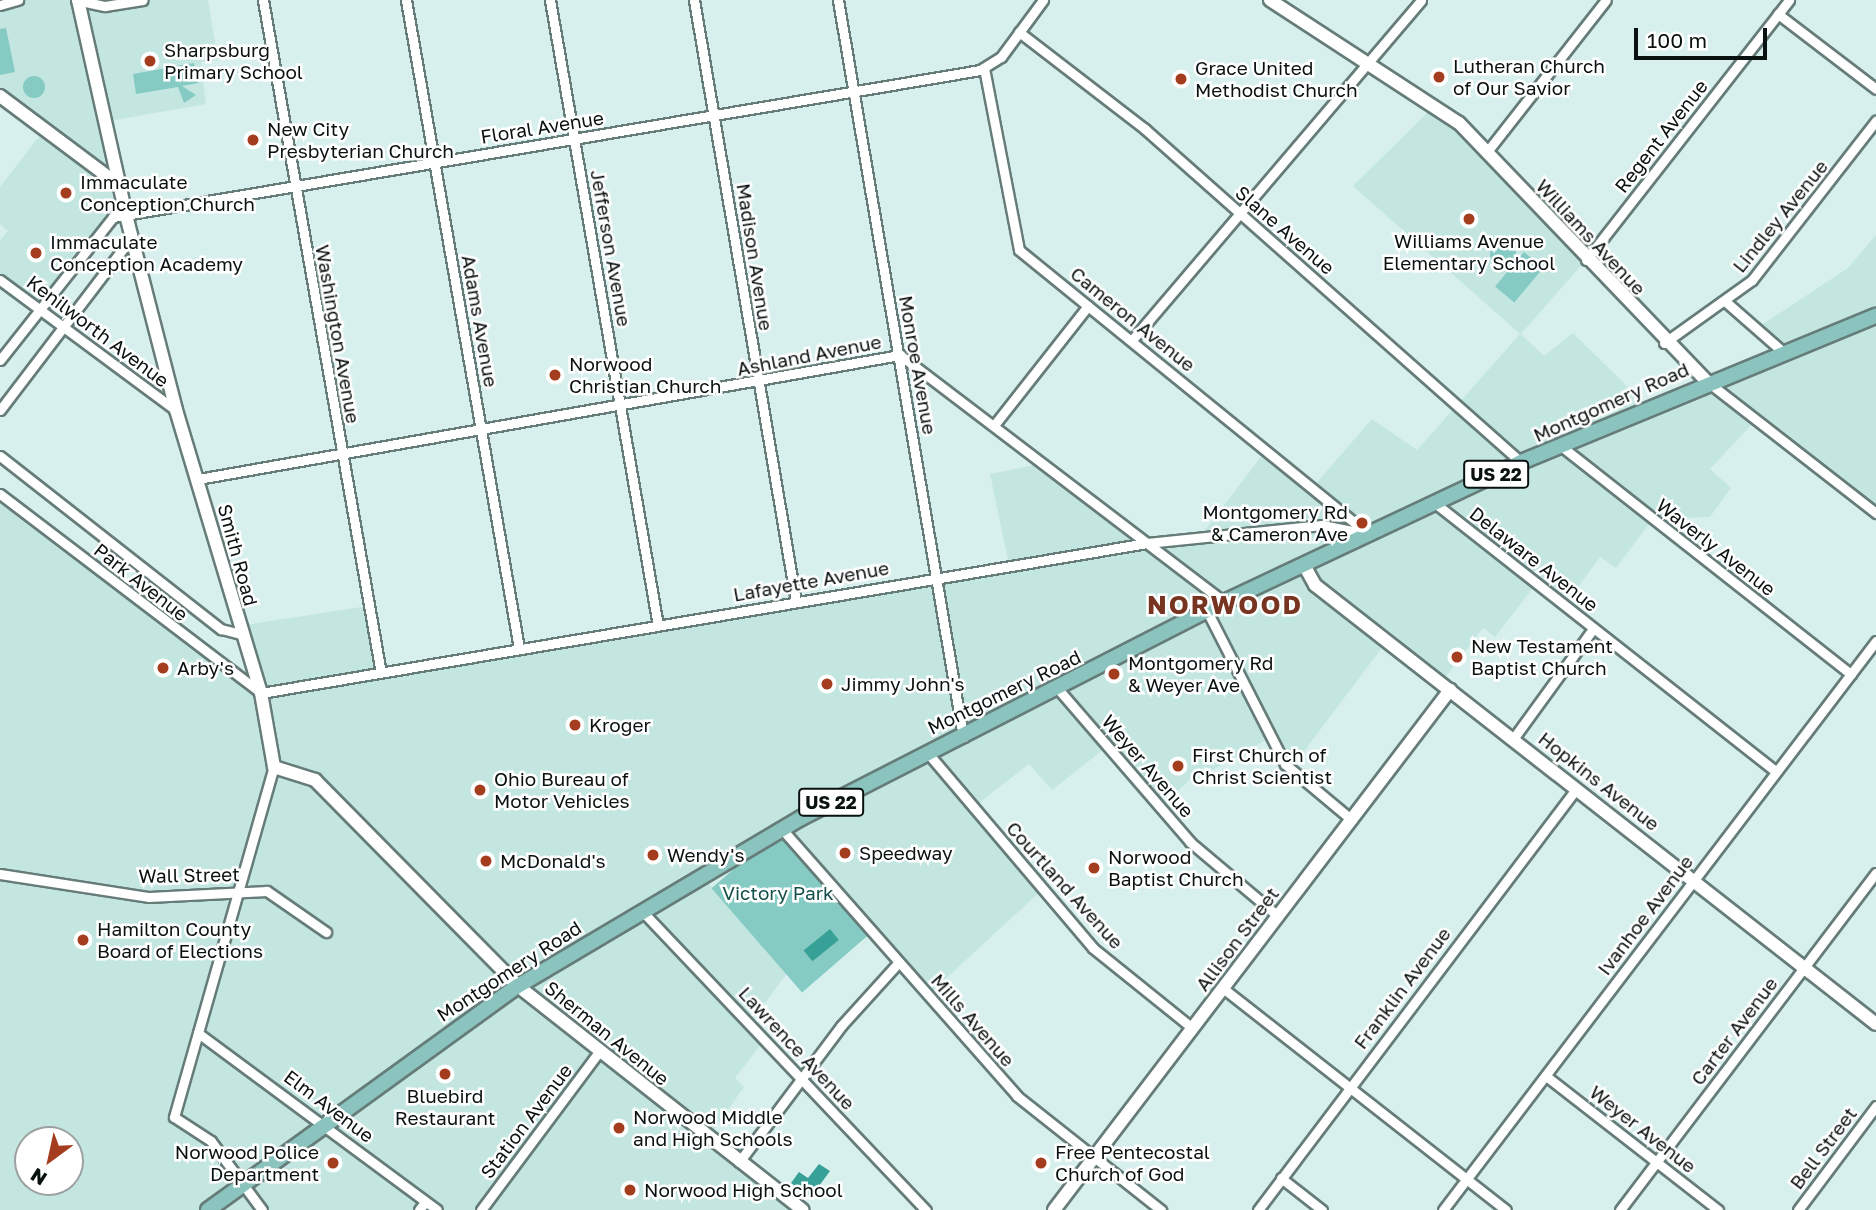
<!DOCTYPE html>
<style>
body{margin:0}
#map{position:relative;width:1876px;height:1210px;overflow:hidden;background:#d8f0ed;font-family:"Golos Text",sans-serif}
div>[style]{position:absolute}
.built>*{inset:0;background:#c4e6e1}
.green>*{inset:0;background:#85cbc3;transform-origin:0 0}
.round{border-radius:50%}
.water>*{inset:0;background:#37a097;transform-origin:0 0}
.roads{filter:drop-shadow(2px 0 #667c79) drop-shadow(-2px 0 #667c79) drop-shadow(0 2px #667c79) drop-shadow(0 -2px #667c79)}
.street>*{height:9px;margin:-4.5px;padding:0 4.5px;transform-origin:4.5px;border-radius:4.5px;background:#fff}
.secondary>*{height:12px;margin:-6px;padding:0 6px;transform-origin:6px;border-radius:6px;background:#fff}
.primary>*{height:14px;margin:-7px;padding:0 7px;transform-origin:7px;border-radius:7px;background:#8bc4bf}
.dots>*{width:19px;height:19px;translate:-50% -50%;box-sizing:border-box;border:4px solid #fff;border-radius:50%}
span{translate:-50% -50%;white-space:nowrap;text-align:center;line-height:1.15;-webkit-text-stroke:5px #fff;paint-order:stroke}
.shield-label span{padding:2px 5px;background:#fff;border:2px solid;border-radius:5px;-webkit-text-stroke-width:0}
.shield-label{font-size:18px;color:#0a1211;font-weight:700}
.poi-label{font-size:19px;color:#0a1211}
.left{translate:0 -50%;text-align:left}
.right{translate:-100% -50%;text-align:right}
.street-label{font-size:19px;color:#0a1211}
.park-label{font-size:19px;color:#144f4a}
.district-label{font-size:26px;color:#773420;font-weight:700;letter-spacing:2px}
.north{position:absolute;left:14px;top:1126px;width:70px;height:70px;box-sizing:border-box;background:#fff;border:2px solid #9da0a0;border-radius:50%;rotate:213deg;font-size:19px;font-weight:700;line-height:28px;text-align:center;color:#0a1211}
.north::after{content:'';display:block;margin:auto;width:24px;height:32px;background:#a43d1e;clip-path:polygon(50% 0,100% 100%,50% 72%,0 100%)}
.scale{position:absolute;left:1634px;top:28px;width:133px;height:32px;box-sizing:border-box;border:4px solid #0a1211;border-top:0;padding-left:9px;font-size:21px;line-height:24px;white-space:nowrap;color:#0a1211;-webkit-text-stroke:5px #fff;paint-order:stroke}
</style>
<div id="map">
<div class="built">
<div style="clip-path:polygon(18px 0,208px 0,218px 60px,201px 62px,206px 104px,104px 122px,126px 215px,113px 217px,39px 310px,0 280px,0 240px,8px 231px,0 224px,0 187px,44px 130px,0 96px,0 5px)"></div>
<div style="clip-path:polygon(evenodd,1434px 106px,1586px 260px,1521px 334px,1544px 356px,1573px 333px,1648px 407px,1782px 351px,1760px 326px,1848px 268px,1876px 235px,1876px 513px,1757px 419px,1710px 469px,1731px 488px,1710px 517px,1653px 519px,1616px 568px,1600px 557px,1564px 606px,1536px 584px,1495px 637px,1483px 628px,1441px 683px,1387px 641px,1290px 770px,1271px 737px,1213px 770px,1205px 766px,1160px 807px,1108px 746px,1052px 790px,1029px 764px,974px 807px,1043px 889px,928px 995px,781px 829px,701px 875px,788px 972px,750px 1023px,765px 1039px,735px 1078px,744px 1087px,708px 1138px,803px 1210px,437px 1210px,425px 1202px,419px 1210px,0 1210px,0 494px,260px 693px,238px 626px,368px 606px,381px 673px,1009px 565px,990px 474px,1045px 463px,1148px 543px,1199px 538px,1267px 449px,1313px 487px,1372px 419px,1417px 450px,1520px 334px,1353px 186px,1434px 106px,28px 1140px,70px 1140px,70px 1182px,28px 1182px,28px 1140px)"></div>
</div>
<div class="green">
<div style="clip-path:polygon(6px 28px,15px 72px,0 75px,0 29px)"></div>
<div style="clip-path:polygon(194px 63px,198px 83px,182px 86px,196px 95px,184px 103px,178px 87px,136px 94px,133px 74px)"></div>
<div class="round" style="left:23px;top:76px;width:22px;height:22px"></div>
<div class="round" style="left:1490px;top:241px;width:26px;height:26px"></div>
<div style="left:1524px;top:252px;width:25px;height:45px;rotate:40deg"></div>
<div style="left:781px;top:828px;width:138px;height:92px;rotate:49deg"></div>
</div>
<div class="water">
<div style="left:830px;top:929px;width:14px;height:34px;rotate:51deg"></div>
<div style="clip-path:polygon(819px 1164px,830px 1171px,811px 1197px,791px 1183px,799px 1172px,808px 1178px)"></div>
</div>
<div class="roads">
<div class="street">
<div style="left:76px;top:0;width:30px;rotate:12deg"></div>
<div style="left:105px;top:6px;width:38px;rotate:-9deg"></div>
<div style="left:263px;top:0;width:683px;rotate:80.06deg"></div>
<div style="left:406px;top:0;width:658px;rotate:80.11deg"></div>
<div style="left:550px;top:0;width:635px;rotate:80.21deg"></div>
<div style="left:694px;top:0;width:611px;rotate:80.38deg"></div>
<div style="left:838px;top:0;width:748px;rotate:80.37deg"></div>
<div style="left:0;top:5px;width:19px;rotate:-16deg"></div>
<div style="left:1778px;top:14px;width:123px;rotate:37.4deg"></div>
<div style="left:1019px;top:32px;width:159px;rotate:37.6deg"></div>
<div style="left:1145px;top:129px;width:502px;rotate:41.53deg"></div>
<div style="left:984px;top:68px;width:185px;rotate:79.1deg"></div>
<div style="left:1019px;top:250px;width:449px;rotate:39.1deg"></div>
<div style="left:1486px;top:153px;width:194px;rotate:-51.9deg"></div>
<div style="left:1586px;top:260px;width:330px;rotate:-52deg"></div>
<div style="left:0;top:280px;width:219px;rotate:36.5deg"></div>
<div style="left:1726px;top:302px;width:74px;rotate:41.2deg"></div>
<div style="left:1132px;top:340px;width:446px;rotate:-49.6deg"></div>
<div style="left:1664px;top:343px;width:108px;rotate:-35.6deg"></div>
<div style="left:1752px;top:280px;width:202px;rotate:-52.1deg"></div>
<div style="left:0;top:360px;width:182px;rotate:-51.7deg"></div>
<div style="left:113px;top:217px;width:879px;rotate:-9.62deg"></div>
<div style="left:980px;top:70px;width:25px;rotate:-32deg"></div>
<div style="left:1001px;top:57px;width:71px;rotate:-53.6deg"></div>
<div style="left:1709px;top:383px;width:212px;rotate:37.9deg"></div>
<div style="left:0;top:410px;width:205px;rotate:-52.7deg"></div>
<div style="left:124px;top:247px;width:9px;rotate:-13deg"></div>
<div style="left:995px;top:424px;width:150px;rotate:-51.8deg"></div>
<div style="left:1561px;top:446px;width:369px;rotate:38.2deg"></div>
<div style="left:0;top:456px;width:281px;rotate:38.1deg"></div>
<div style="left:221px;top:629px;width:21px;rotate:14deg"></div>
<div style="left:198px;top:479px;width:713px;rotate:-10.02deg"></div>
<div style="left:900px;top:355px;width:407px;rotate:37.3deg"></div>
<div style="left:0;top:494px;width:328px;rotate:37.3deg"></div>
<div style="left:261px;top:693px;width:899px;rotate:-9.61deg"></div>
<div style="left:1147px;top:543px;width:176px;rotate:-5.9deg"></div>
<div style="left:1322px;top:525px;width:46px;rotate:11.3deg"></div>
<div style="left:1436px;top:504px;width:432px;rotate:38.2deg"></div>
<div style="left:1207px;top:611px;width:172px;rotate:63deg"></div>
<div style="left:1285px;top:764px;width:87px;rotate:39.9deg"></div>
<div style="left:1059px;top:690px;width:201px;rotate:49.2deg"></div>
<div style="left:1190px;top:842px;width:115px;rotate:40.1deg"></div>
<div style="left:1513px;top:739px;width:136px;rotate:-54deg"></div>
<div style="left:926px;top:751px;width:258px;rotate:49.7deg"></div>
<div style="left:1093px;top:948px;width:127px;rotate:38.9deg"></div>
<div style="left:781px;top:828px;width:357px;rotate:48.6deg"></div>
<div style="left:1017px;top:1096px;width:184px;rotate:38.4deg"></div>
<div style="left:0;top:874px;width:151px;rotate:8.8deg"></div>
<div style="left:149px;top:897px;width:118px;rotate:-2.9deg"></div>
<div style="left:267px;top:891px;width:72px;rotate:34.8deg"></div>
<div style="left:641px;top:910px;width:414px;rotate:46.5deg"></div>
<div style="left:1224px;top:989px;width:358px;rotate:38.1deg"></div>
<div style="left:198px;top:1033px;width:297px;rotate:36.5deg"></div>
<div style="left:1546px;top:1076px;width:218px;rotate:37.9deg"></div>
<div style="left:739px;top:1162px;width:170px;rotate:-53.1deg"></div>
<div style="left:841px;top:1026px;width:86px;rotate:-47.8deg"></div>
<div style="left:1281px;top:1178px;width:52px;rotate:38deg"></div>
<div style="left:262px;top:1210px;width:86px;rotate:-126.5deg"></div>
<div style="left:211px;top:1141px;width:44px;rotate:-147deg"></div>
<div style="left:174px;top:1117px;width:364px;rotate:-74.1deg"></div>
<div style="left:419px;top:1210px;width:10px;rotate:-53deg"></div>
<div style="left:481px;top:1210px;width:196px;rotate:-53.3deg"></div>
<div style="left:1258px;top:1210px;width:528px;rotate:-52.93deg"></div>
<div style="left:1443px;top:1210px;width:715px;rotate:-52.73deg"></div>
<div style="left:1620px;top:1210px;width:423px;rotate:-52.8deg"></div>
<div style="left:1798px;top:1210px;width:130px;rotate:-53.1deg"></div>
</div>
<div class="secondary">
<div style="left:78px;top:0;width:220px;rotate:77.4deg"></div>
<div style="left:126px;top:215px;width:201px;rotate:75.6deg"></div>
<div style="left:176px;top:410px;width:295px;rotate:73.3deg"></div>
<div style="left:261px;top:693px;width:75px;rotate:80deg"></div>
<div style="left:274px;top:767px;width:43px;rotate:17.6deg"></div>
<div style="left:315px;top:780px;width:289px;rotate:45.4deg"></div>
<div style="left:518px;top:986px;width:362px;rotate:38.2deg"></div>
<div style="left:1270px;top:0;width:225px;rotate:33.1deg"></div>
<div style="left:1459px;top:123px;width:357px;rotate:46.2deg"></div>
<div style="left:0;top:96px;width:149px;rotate:36.8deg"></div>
<div style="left:1304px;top:565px;width:23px;rotate:61deg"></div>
<div style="left:1315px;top:585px;width:712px;rotate:38.04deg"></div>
<div style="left:1054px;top:1210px;width:654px;rotate:-52.71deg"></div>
</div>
<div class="primary">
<div style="left:208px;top:1210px;width:382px;rotate:-35.9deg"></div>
<div style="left:518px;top:986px;width:329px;rotate:-30.7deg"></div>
<div style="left:801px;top:818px;width:475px;rotate:-27.1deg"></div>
<div style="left:1224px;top:602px;width:328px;rotate:-25.2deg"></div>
<div style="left:1521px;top:462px;width:384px;rotate:-22.4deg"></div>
</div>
</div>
<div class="dots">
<div style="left:150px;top:61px;background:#a43d1e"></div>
<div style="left:1439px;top:77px;background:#a43d1e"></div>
<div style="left:1181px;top:79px;background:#a43d1e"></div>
<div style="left:253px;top:140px;background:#a43d1e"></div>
<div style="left:66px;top:193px;background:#a43d1e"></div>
<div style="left:1469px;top:219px;background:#a43d1e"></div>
<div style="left:36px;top:253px;background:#a43d1e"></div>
<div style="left:555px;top:375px;background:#a43d1e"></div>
<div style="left:1362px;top:523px;background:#a43d1e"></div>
<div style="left:1457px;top:657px;background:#a43d1e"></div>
<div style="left:163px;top:668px;background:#a43d1e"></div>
<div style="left:1114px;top:674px;background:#a43d1e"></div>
<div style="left:827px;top:684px;background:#a43d1e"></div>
<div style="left:575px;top:725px;background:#a43d1e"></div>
<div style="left:1178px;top:766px;background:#a43d1e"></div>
<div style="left:480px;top:790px;background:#a43d1e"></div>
<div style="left:845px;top:853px;background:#a43d1e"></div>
<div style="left:653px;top:855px;background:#a43d1e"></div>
<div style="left:486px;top:861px;background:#a43d1e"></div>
<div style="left:1094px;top:868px;background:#a43d1e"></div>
<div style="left:83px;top:940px;background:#a43d1e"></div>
<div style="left:445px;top:1074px;background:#a43d1e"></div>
<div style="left:619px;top:1128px;background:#a43d1e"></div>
<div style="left:333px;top:1163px;background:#a43d1e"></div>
<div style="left:1041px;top:1163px;background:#a43d1e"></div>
<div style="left:630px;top:1190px;background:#a43d1e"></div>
</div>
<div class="shield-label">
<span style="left:1496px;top:474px">US 22</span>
<span style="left:831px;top:802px">US 22</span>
</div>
<div class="poi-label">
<span class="left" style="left:164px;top:61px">Sharpsburg<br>Primary School</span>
<span class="left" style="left:1453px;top:77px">Lutheran Church<br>of Our Savior</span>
<span class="left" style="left:1195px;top:79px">Grace United<br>Methodist Church</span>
<span class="left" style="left:267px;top:140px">New City<br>Presbyterian Church</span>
<span class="left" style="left:80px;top:193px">Immaculate<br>Conception Church</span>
<span style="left:1469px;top:252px">Williams Avenue<br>Elementary School</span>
<span class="left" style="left:50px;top:253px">Immaculate<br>Conception Academy</span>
<span class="left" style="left:569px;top:375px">Norwood<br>Christian Church</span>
<span class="right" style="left:1348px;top:523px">Montgomery Rd<br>&amp; Cameron Ave</span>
<span class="left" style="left:1471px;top:657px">New Testament<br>Baptist Church</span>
<span class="left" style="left:1128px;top:674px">Montgomery Rd<br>&amp; Weyer Ave</span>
<span class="left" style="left:177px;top:668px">Arby's</span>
<span class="left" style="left:841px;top:684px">Jimmy John's</span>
<span class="left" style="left:589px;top:725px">Kroger</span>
<span class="left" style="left:1192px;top:766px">First Church of<br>Christ Scientist</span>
<span class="left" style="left:494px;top:790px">Ohio Bureau of<br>Motor Vehicles</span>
<span class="left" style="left:859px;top:853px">Speedway</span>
<span class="left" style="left:667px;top:855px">Wendy's</span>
<span class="left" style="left:1108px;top:868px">Norwood<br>Baptist Church</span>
<span class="left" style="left:500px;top:861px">McDonald's</span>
<span class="left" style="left:97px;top:940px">Hamilton County<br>Board of Elections</span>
<span style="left:445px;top:1107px">Bluebird<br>Restaurant</span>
<span class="left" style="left:633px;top:1128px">Norwood Middle<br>and High Schools</span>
<span class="right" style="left:319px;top:1163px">Norwood Police<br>Department</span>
<span class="left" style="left:1055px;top:1163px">Free Pentecostal<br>Church of God</span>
<span class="left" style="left:644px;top:1190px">Norwood High School</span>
</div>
<div class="street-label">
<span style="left:542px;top:127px;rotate:-9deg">Floral Avenue</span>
<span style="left:1661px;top:136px;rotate:-52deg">Regent Avenue</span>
<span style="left:1780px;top:216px;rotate:-51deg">Lindley Avenue</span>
<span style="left:1285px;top:230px;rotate:41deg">Slane Avenue</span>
<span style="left:1591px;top:237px;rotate:47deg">Williams Avenue</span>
<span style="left:611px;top:248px;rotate:80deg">Jefferson Avenue</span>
<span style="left:755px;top:257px;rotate:81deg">Madison Avenue</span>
<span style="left:1133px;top:319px;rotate:39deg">Cameron Avenue</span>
<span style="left:480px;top:321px;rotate:80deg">Adams Avenue</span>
<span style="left:98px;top:331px;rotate:37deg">Kenilworth Avenue</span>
<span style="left:338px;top:334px;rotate:80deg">Washington Avenue</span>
<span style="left:809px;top:355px;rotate:-11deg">Ashland Avenue</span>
<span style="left:918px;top:365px;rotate:80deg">Monroe Avenue</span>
<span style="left:1611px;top:402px;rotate:-24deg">Montgomery Road</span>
<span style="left:1716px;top:547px;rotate:38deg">Waverly Avenue</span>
<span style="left:238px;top:555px;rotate:75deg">Smith Road</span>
<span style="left:1534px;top:559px;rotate:38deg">Delaware Avenue</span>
<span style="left:811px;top:581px;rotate:-10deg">Lafayette Avenue</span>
<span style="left:141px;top:582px;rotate:38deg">Park Avenue</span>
<span style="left:1004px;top:692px;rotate:-26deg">Montgomery Road</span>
<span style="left:1148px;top:766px;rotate:49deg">Weyer Avenue</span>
<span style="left:1599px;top:781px;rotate:38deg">Hopkins Avenue</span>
<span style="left:189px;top:875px;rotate:-1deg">Wall Street</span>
<span style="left:1065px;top:885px;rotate:48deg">Courtland Avenue</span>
<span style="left:1645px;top:915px;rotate:-53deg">Ivanhoe Avenue</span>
<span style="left:1237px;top:939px;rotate:-53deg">Allison Street</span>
<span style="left:509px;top:971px;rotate:-33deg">Montgomery Road</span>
<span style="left:1402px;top:988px;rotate:-53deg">Franklin Avenue</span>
<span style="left:973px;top:1020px;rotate:49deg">Mills Avenue</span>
<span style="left:1734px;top:1031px;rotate:-53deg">Carter Avenue</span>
<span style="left:607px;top:1033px;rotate:39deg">Sherman Avenue</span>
<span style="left:797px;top:1048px;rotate:47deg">Lawrence Avenue</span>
<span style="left:329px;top:1106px;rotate:37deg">Elm Avenue</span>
<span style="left:526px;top:1121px;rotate:-53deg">Station Avenue</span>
<span style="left:1643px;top:1129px;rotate:38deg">Weyer Avenue</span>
<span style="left:1823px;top:1148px;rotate:-53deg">Bell Street</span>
</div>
<div class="park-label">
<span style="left:778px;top:893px">Victory Park</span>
</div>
<div class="district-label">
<span style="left:1225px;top:605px">NORWOOD</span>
</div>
<div class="north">N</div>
<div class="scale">100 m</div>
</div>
